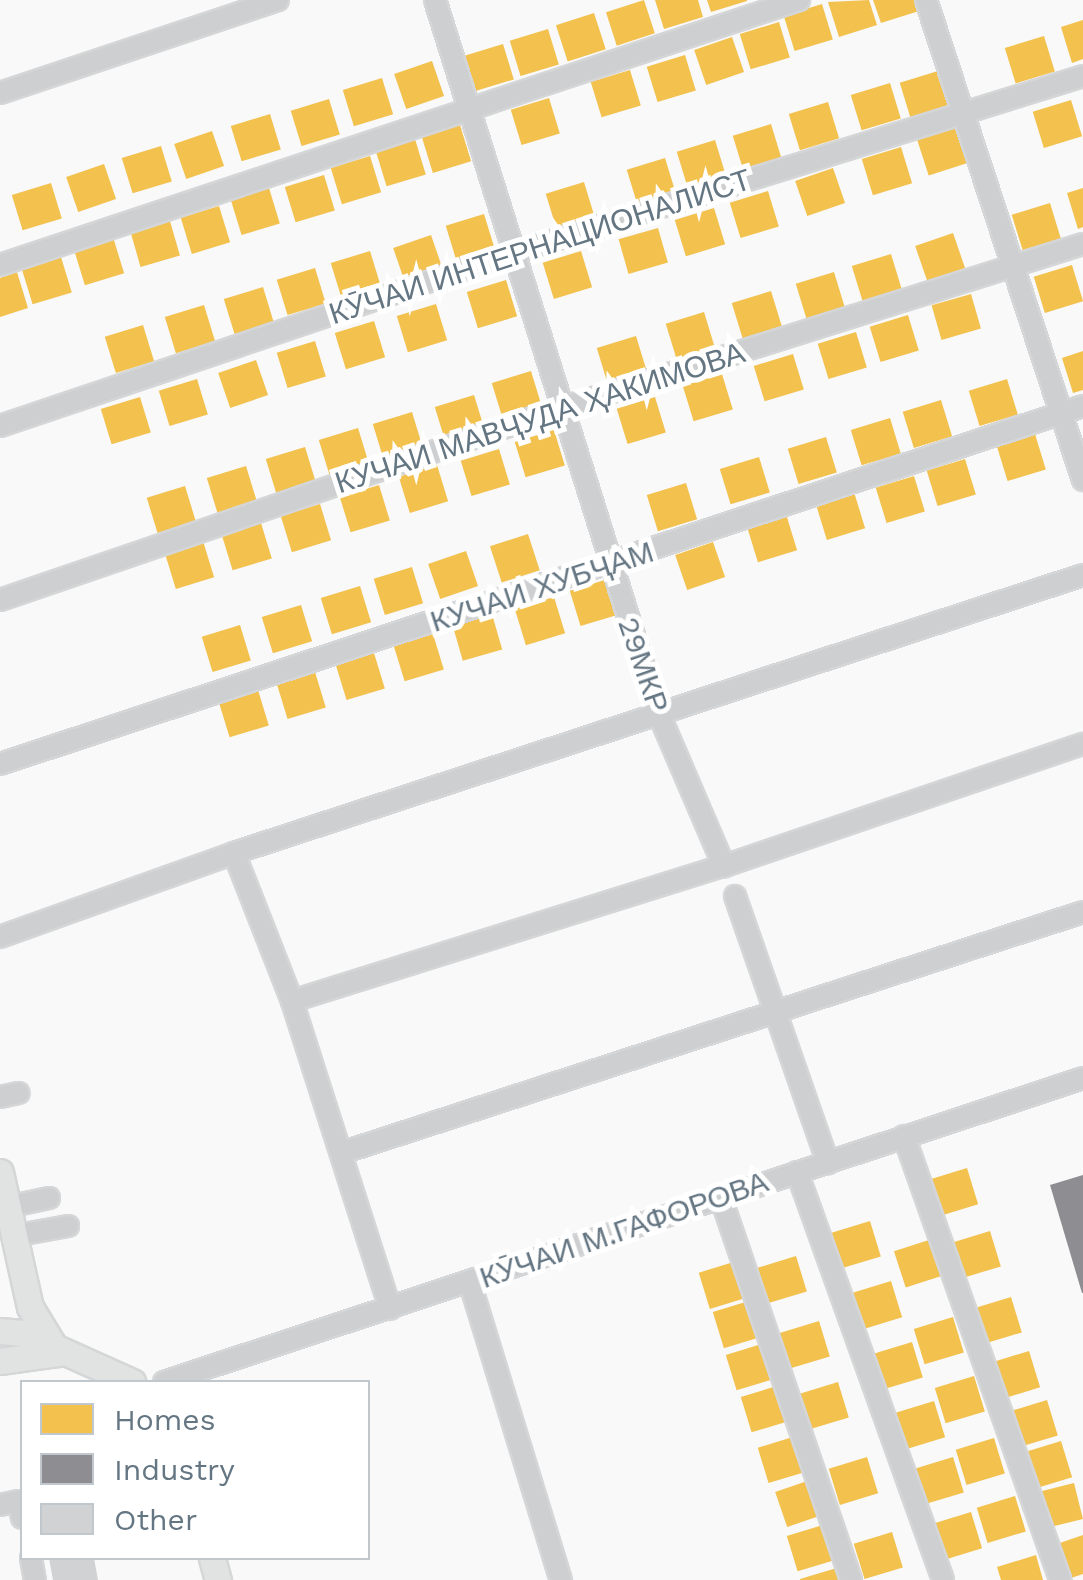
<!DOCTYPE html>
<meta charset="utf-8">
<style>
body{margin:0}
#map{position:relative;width:1083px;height:1580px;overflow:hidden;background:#f9f9f9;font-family:"Work Sans",sans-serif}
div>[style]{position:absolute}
.homes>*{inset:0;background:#f2c14e;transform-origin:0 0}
.industry>*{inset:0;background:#8d8d92}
.building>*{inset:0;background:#d0d2d3}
.roads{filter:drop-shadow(2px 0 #d5d6d7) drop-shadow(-2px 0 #d5d6d7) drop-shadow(0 2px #d5d6d7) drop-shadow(0 -2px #d5d6d7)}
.minor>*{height:20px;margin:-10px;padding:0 10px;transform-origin:10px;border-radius:10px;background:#cecfd0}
.major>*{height:25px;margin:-12.5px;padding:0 12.5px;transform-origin:12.5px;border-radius:12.5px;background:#e1e2e2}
span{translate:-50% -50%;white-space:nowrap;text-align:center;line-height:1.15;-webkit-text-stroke:10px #fff;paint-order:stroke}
.street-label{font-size:30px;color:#657683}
.legend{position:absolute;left:20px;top:1380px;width:350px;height:180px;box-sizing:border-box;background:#fff;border:2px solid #c1c8cd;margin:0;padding:12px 18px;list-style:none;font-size:30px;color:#657683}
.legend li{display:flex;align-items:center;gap:20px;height:50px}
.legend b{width:50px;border:2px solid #c1c8cd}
</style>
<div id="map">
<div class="homes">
<div style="left:644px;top:0;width:35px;height:40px;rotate:72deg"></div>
<div style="clip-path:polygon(655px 0,698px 0,703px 17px,664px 29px)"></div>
<div style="clip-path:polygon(707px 0,747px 0,747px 1px,711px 12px)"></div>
<div style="clip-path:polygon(869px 0,877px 25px,839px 37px,828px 2px)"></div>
<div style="clip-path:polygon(873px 0,916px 0,919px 11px,881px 23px)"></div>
<div style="left:822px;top:4px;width:37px;height:40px;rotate:73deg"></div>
<div style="left:594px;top:13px;width:38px;height:40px;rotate:72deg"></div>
<div style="clip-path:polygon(1083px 20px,1083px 59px,1072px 63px,1061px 27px)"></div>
<div style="left:779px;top:22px;width:37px;height:41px;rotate:73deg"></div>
<div style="left:548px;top:29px;width:37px;height:40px;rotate:73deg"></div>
<div style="left:1044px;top:36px;width:37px;height:41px;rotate:73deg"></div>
<div style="left:732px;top:37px;width:37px;height:40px;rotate:71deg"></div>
<div style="left:503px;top:44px;width:37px;height:41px;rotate:73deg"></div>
<div style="left:685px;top:55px;width:37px;height:40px;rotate:73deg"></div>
<div style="left:432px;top:61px;width:37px;height:40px;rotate:71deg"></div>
<div style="left:630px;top:70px;width:37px;height:41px;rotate:73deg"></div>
<div style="left:938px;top:71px;width:37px;height:40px;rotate:73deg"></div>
<div style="left:382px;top:78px;width:38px;height:41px;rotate:73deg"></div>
<div style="left:890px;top:83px;width:37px;height:41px;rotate:73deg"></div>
<div style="left:549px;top:98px;width:37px;height:40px;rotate:73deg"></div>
<div style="left:329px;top:99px;width:37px;height:40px;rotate:73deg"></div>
<div style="left:1071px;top:100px;width:38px;height:40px;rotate:73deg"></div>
<div style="left:828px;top:102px;width:38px;height:41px;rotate:73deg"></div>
<div style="left:270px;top:114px;width:37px;height:41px;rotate:73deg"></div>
<div style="left:771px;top:124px;width:37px;height:40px;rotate:73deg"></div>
<div style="left:460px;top:125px;width:38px;height:40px;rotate:73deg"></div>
<div style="left:955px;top:127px;width:38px;height:40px;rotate:72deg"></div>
<div style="left:212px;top:131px;width:37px;height:40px;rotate:71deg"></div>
<div style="left:415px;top:139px;width:37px;height:41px;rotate:73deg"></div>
<div style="left:715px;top:140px;width:38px;height:40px;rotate:73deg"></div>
<div style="left:161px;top:146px;width:37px;height:41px;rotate:73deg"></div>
<div style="left:901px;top:147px;width:38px;height:41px;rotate:73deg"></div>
<div style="left:370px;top:156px;width:38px;height:41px;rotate:73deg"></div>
<div style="left:665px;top:158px;width:38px;height:40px;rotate:73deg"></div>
<div style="left:104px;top:164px;width:37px;height:40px;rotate:71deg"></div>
<div style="left:833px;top:168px;width:37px;height:40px;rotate:71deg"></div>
<div style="left:324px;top:175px;width:37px;height:41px;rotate:73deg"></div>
<div style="left:584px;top:182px;width:37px;height:40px;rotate:73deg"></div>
<div style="left:51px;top:183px;width:37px;height:41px;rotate:73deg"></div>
<div style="left:269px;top:188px;width:37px;height:40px;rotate:73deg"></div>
<div style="clip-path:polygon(1083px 188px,1083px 227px,1078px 229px,1067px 193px)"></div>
<div style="left:768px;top:191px;width:37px;height:40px;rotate:73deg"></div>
<div style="left:1050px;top:203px;width:37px;height:40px;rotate:73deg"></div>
<div style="left:219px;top:206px;width:38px;height:40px;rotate:73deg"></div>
<div style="left:714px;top:208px;width:38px;height:41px;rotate:73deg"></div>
<div style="left:484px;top:214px;width:38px;height:40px;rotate:73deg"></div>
<div style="left:170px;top:221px;width:36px;height:41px;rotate:74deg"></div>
<div style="left:658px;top:228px;width:36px;height:41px;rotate:74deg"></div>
<div style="left:953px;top:233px;width:37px;height:40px;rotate:71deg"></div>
<div style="left:431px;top:235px;width:37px;height:40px;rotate:71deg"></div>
<div style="left:113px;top:237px;width:38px;height:41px;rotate:73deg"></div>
<div style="left:370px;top:251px;width:38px;height:41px;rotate:73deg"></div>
<div style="left:581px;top:251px;width:38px;height:40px;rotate:73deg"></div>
<div style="left:891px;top:254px;width:37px;height:41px;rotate:73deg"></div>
<div style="left:61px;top:257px;width:37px;height:41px;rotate:73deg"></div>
<div style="left:1072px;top:265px;width:38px;height:40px;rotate:73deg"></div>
<div style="left:315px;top:268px;width:37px;height:40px;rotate:73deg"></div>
<div style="clip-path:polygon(17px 272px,28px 308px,0 317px,0 278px)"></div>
<div style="left:834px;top:272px;width:37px;height:40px;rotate:73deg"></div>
<div style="left:506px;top:280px;width:38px;height:41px;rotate:73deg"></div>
<div style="left:263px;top:287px;width:37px;height:41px;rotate:73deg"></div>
<div style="left:771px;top:291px;width:38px;height:41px;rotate:73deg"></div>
<div style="left:971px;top:294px;width:36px;height:41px;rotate:74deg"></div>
<div style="left:436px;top:304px;width:38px;height:41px;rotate:73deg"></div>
<div style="left:204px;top:305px;width:38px;height:41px;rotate:73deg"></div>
<div style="left:704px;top:312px;width:37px;height:40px;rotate:73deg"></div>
<div style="left:908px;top:315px;width:37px;height:40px;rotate:73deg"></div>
<div style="left:374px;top:321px;width:38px;height:41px;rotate:73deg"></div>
<div style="left:143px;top:325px;width:38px;height:40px;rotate:73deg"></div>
<div style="left:856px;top:332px;width:37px;height:40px;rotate:73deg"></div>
<div style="left:636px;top:336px;width:38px;height:41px;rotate:73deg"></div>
<div style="left:315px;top:341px;width:37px;height:40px;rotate:73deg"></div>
<div style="clip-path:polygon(1083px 351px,1083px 390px,1073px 393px,1062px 358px)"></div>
<div style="left:793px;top:354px;width:37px;height:41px;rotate:73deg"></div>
<div style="left:256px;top:360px;width:37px;height:40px;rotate:71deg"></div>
<div style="left:531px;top:371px;width:37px;height:41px;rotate:73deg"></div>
<div style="left:722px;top:374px;width:37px;height:41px;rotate:73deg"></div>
<div style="left:197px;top:379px;width:37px;height:40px;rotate:73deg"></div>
<div style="left:1007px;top:379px;width:37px;height:40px;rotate:73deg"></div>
<div style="left:474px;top:395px;width:38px;height:41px;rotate:73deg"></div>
<div style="left:140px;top:397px;width:37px;height:41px;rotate:73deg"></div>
<div style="left:655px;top:397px;width:37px;height:40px;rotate:73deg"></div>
<div style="left:941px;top:400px;width:38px;height:40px;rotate:73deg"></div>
<div style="left:412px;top:412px;width:37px;height:41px;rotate:73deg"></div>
<div style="left:890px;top:418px;width:37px;height:41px;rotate:73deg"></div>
<div style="left:358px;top:428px;width:38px;height:41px;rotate:73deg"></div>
<div style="left:554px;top:430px;width:37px;height:41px;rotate:73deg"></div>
<div style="left:1035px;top:434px;width:37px;height:40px;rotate:73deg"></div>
<div style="left:826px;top:437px;width:37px;height:40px;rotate:73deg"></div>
<div style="left:305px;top:447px;width:38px;height:41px;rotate:73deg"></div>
<div style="left:499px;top:449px;width:37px;height:40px;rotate:73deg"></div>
<div style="left:759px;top:457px;width:37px;height:41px;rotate:73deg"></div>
<div style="left:965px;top:459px;width:37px;height:40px;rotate:73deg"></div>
<div style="left:437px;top:465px;width:38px;height:40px;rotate:73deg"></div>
<div style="left:246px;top:466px;width:38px;height:41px;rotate:73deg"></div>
<div style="left:914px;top:476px;width:37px;height:40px;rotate:73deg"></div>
<div style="left:686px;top:483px;width:38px;height:41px;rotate:73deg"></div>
<div style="left:379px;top:485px;width:37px;height:41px;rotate:73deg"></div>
<div style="left:185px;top:486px;width:37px;height:40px;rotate:73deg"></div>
<div style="left:854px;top:492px;width:38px;height:40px;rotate:73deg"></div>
<div style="left:320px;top:504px;width:38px;height:41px;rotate:73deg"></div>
<div style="left:786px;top:514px;width:38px;height:41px;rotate:73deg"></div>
<div style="left:261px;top:523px;width:37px;height:41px;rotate:73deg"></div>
<div style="left:528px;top:534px;width:38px;height:40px;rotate:72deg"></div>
<div style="left:203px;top:541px;width:38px;height:40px;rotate:73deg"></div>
<div style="left:713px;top:542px;width:37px;height:40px;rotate:71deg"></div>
<div style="left:466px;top:551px;width:37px;height:40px;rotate:71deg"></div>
<div style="left:412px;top:567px;width:38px;height:40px;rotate:73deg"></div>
<div style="left:608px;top:579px;width:37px;height:40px;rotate:73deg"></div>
<div style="left:360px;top:586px;width:38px;height:41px;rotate:73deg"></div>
<div style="left:554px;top:597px;width:38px;height:41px;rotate:73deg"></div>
<div style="left:301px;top:605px;width:38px;height:41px;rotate:73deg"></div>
<div style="left:492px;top:614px;width:37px;height:41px;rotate:74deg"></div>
<div style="left:240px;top:625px;width:37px;height:40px;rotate:73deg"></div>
<div style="left:433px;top:634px;width:37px;height:41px;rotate:73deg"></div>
<div style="left:374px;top:653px;width:37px;height:40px;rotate:73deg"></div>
<div style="left:315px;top:672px;width:37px;height:40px;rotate:73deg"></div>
<div style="left:258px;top:690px;width:37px;height:41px;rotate:73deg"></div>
<div style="left:967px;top:1168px;width:38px;height:40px;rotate:73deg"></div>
<div style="left:870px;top:1221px;width:37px;height:41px;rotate:73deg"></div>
<div style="left:990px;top:1231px;width:37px;height:40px;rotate:73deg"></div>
<div style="left:932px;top:1239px;width:38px;height:40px;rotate:72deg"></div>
<div style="left:796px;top:1256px;width:37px;height:40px;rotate:73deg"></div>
<div style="left:737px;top:1261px;width:38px;height:40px;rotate:73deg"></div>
<div style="left:891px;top:1281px;width:38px;height:40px;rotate:73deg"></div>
<div style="left:1011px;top:1297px;width:37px;height:41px;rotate:73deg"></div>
<div style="left:752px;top:1300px;width:38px;height:41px;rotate:73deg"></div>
<div style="left:953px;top:1317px;width:37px;height:41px;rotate:73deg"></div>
<div style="left:819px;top:1321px;width:37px;height:41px;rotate:73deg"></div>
<div style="left:912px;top:1342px;width:37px;height:41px;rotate:73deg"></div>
<div style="left:765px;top:1343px;width:37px;height:41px;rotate:73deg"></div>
<div style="left:1029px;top:1351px;width:38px;height:40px;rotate:73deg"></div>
<div style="left:974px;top:1376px;width:37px;height:41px;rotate:73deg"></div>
<div style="left:838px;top:1382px;width:37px;height:40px;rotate:73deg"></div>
<div style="left:780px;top:1385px;width:37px;height:41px;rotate:73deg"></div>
<div style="left:1047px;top:1400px;width:37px;height:41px;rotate:73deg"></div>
<div style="left:934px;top:1401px;width:38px;height:40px;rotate:73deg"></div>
<div style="left:796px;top:1436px;width:37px;height:40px;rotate:73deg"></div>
<div style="left:994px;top:1438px;width:37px;height:40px;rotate:73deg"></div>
<div style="left:1061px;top:1441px;width:38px;height:41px;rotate:73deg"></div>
<div style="left:867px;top:1457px;width:38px;height:40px;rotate:73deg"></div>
<div style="left:953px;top:1457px;width:37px;height:41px;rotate:73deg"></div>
<div style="left:813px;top:1479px;width:37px;height:40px;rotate:71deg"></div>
<div style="left:1074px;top:1483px;width:37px;height:40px;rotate:76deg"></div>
<div style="left:1015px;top:1496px;width:37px;height:40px;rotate:73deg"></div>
<div style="left:971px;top:1512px;width:38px;height:40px;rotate:73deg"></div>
<div style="left:826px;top:1524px;width:37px;height:41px;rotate:73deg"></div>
<div style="left:892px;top:1532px;width:37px;height:40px;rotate:73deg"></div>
<div style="clip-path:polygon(1083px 1535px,1083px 1574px,1065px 1580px,1054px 1545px)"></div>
<div style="clip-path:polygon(1036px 1555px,1043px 1580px,1001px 1580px,997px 1567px)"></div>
<div style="clip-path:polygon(840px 1567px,844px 1580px,800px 1580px,800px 1579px)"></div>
</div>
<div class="industry">
<div style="clip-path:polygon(1083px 1175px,1083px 1293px,1082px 1293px,1050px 1185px)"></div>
</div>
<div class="building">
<div style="clip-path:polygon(49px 1558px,94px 1558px,98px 1580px,53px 1580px)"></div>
</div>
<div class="roads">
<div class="minor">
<div style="left:435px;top:0;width:746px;rotate:72.61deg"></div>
<div style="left:658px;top:712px;width:168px;rotate:66.8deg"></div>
<div style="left:926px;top:0;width:505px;rotate:71.89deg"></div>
<div style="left:0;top:93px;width:293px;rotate:-18.5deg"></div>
<div style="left:0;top:265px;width:842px;rotate:-18.35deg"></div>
<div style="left:0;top:426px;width:545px;rotate:-18.63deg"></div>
<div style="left:516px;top:252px;width:594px;rotate:-17.24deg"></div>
<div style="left:0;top:600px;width:593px;rotate:-18.89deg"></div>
<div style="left:561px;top:408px;width:547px;rotate:-17.44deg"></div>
<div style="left:0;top:764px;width:1141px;rotate:-18.29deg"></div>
<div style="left:234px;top:853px;width:159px;rotate:68.6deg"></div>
<div style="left:292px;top:1001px;width:323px;rotate:72.3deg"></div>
<div style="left:735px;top:896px;width:283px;rotate:70.8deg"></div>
<div style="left:0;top:937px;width:249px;rotate:-19.7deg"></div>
<div style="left:234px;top:853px;width:893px;rotate:-18.13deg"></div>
<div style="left:292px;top:1001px;width:453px;rotate:-17.4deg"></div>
<div style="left:724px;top:866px;width:379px;rotate:-18.8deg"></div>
<div style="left:0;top:1097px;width:19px;rotate:-12deg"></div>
<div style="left:904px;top:1136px;width:471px;rotate:70.6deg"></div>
<div style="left:341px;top:1153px;width:780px;rotate:-17.99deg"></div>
<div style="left:797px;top:1172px;width:433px;rotate:70.3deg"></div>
<div style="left:720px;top:1195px;width:407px;rotate:71.2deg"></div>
<div style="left:7px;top:1207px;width:43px;rotate:-12.1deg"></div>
<div style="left:13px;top:1236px;width:56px;rotate:-10.3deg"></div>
<div style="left:470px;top:1283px;width:311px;rotate:73deg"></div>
<div style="left:164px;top:1382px;width:968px;rotate:-18.3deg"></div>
<div style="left:0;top:1505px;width:19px;rotate:-12deg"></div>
<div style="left:19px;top:1501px;width:17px;rotate:80deg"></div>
<div style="left:31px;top:1558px;width:22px;rotate:80deg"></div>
</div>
<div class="major">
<div style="left:0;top:1172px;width:138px;rotate:77.5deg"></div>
<div style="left:30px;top:1307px;width:54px;rotate:58.7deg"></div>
<div style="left:0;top:1331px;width:23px;rotate:5deg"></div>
<div style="left:23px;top:1333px;width:120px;rotate:24.2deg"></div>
<div style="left:0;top:1361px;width:59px;rotate:-7.9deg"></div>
<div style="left:212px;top:1558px;width:23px;rotate:75deg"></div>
</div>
</div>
<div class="street-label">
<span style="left:540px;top:247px;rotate:-18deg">КӮЧАИ ИНТЕРНАЦИОНАЛИСТ</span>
<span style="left:540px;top:418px;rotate:-18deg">КУЧАИ МАВҶУДА ҲАКИМОВА</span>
<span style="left:542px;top:587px;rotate:-18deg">КУЧАИ ХУБҶАМ</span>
<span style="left:643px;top:665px;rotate:71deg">29МКР</span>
<span style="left:624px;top:1230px;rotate:-19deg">КӮЧАИ М.ГАФОРОВА</span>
</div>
<ul class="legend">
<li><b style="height:28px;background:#f2c14e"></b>Homes</li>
<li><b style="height:28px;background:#8d8d92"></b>Industry</li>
<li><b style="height:28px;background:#d0d2d3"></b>Other</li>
</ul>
</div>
